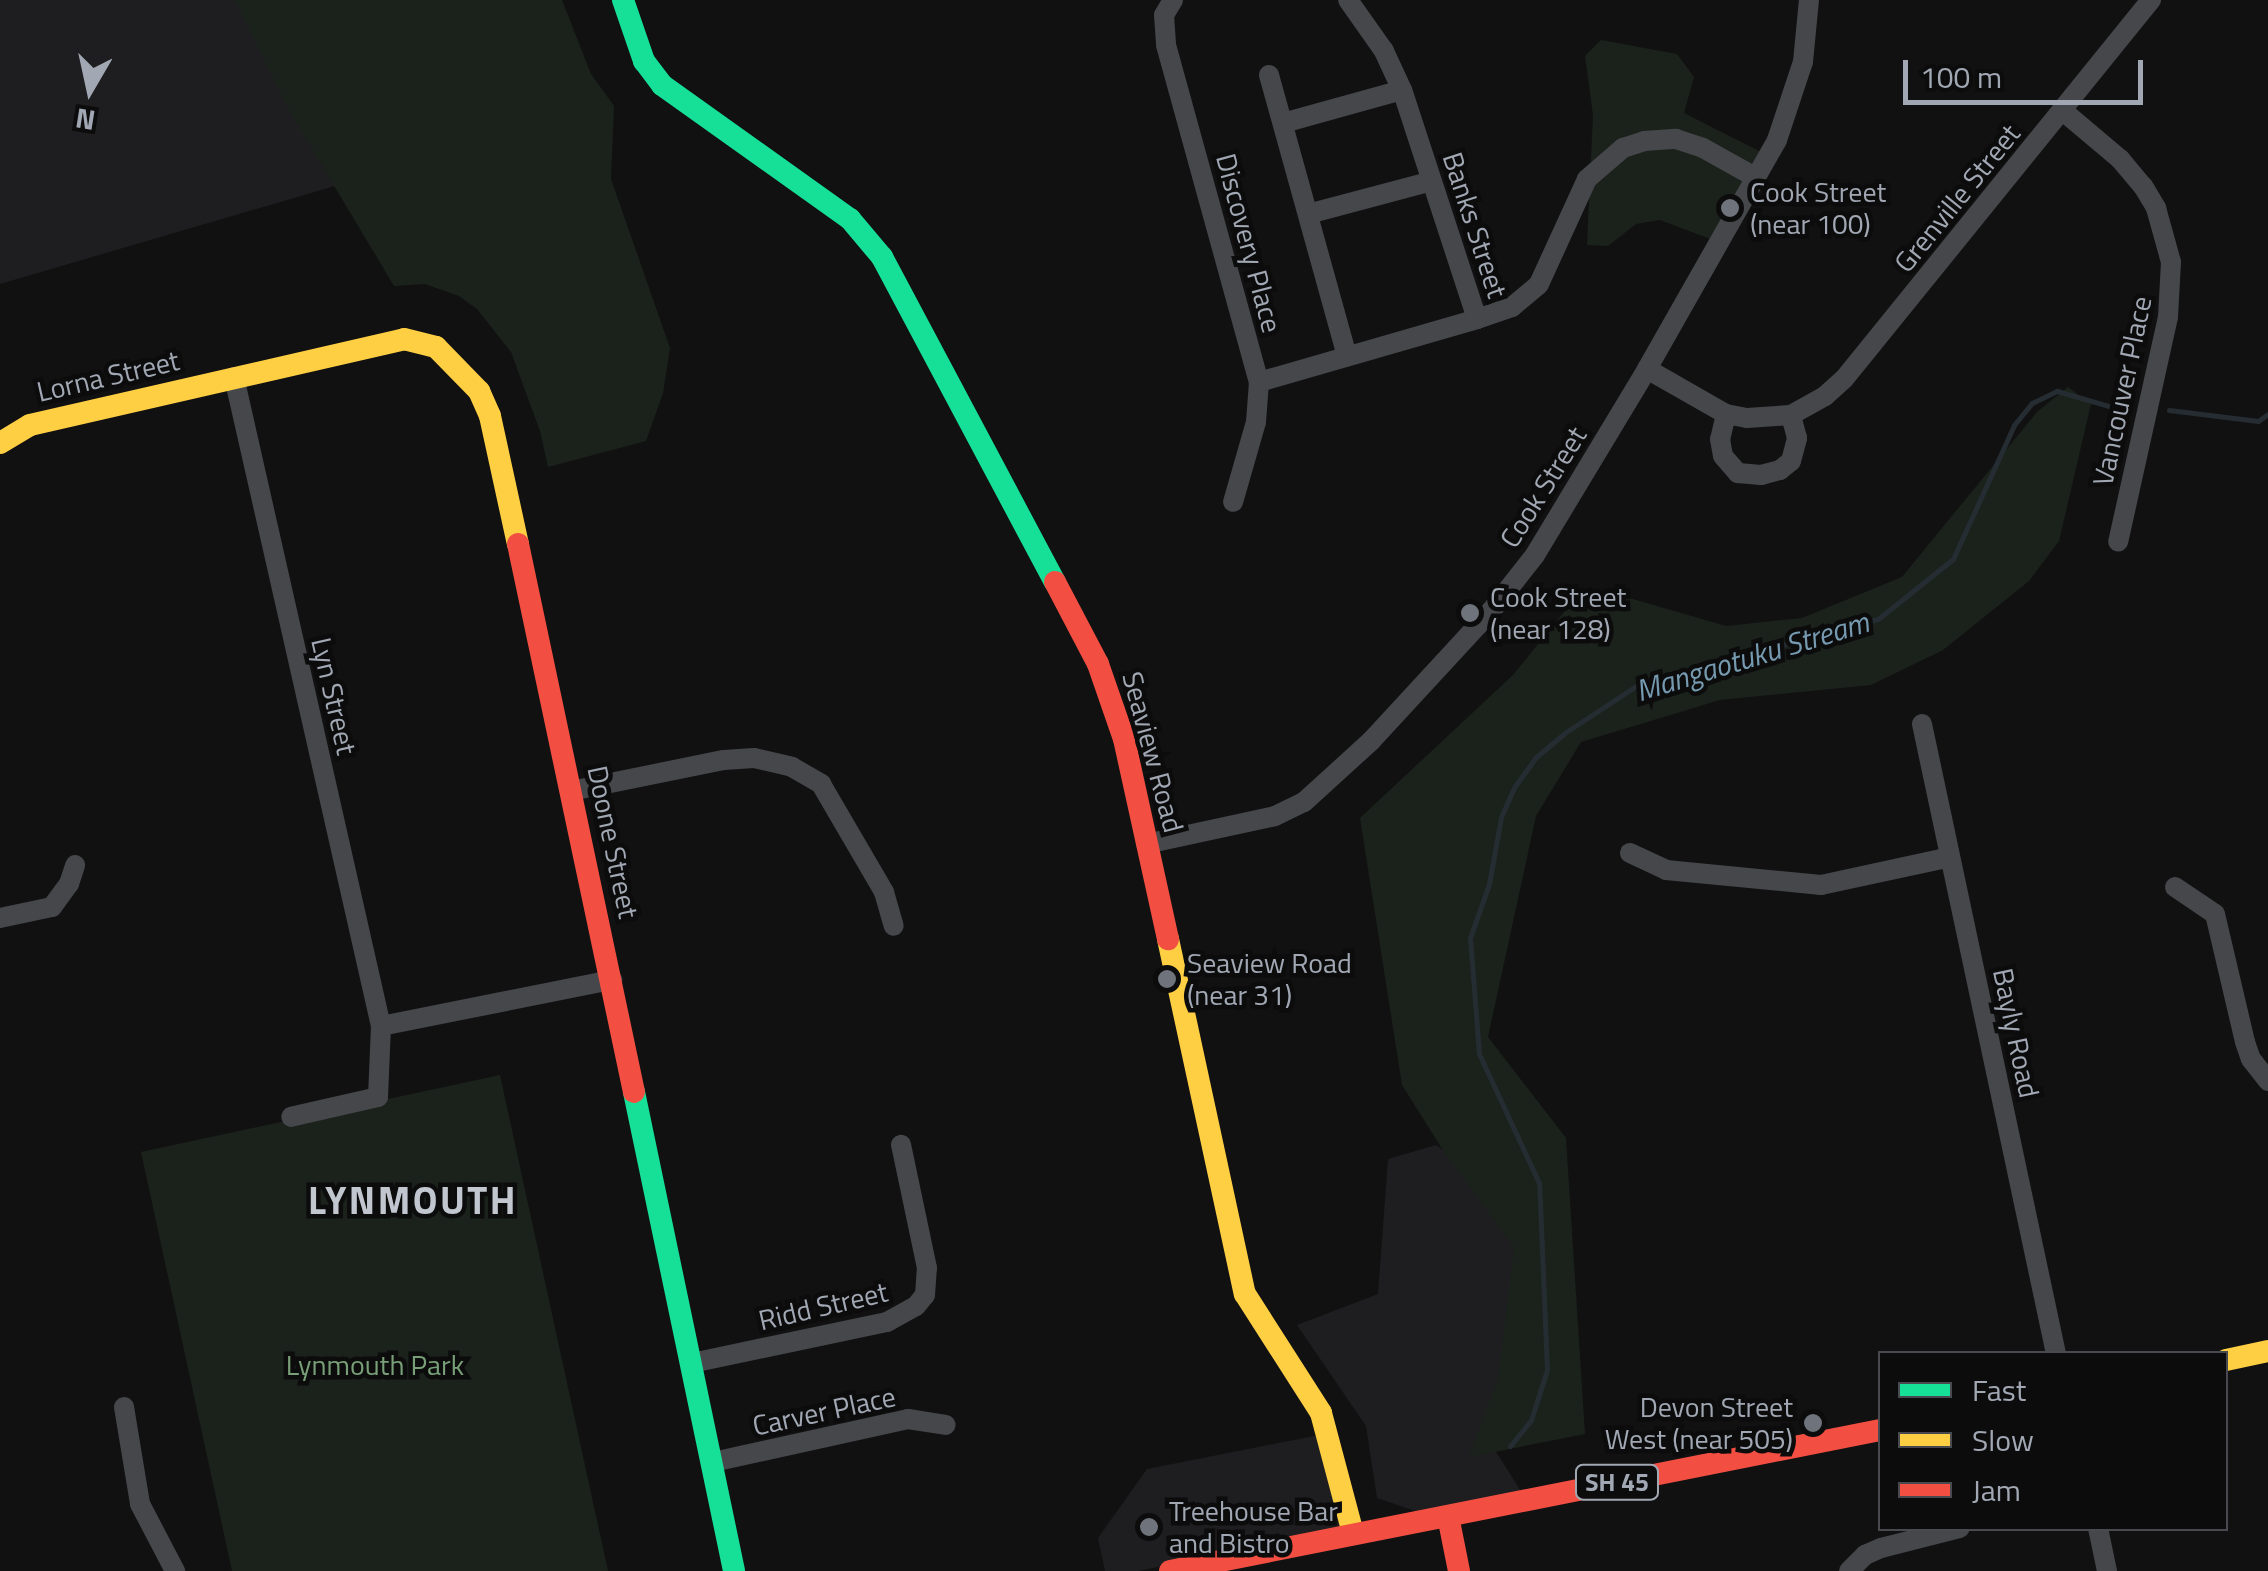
<!DOCTYPE html>
<style>
body{margin:0}
#map{position:relative;width:2268px;height:1571px;overflow:hidden;background:#111112;font-family:"Titillium Web",sans-serif}
div>[style]{position:absolute}
.built>*{inset:0;background:#1e1e20}
.green>*{inset:0;background:#1b221c}
.stream>*{height:5px;margin:-2.5px;padding:0 2.5px;transform-origin:2.5px;border-radius:2.5px;background:#252d33}
.street>*{height:20px;margin:-10px;padding:0 10px;transform-origin:10px;border-radius:10px;background:#45474a}
.fast>*{height:22px;margin:-11px;padding:0 11px;transform-origin:11px;border-radius:11px;background:#16e098}
.slow>*{height:22px;margin:-11px;padding:0 11px;transform-origin:11px;border-radius:11px;background:#ffcf43}
.jam>*{height:22px;margin:-11px;padding:0 11px;transform-origin:11px;border-radius:11px;background:#f24e42}
.dots>*{width:28px;height:28px;translate:-50% -50%;box-sizing:border-box;border:5px solid #0c0c0d;border-radius:50%}
span{translate:-50% -50%;white-space:nowrap;text-align:center;line-height:1.15;-webkit-text-stroke:9px #0c0c0d;paint-order:stroke}
.shield-label span{padding:2px 8px;background:#0c0c0d;border:2px solid;border-radius:8px;-webkit-text-stroke-width:0}
.shield-label{font-size:25px;color:#a1a8b3;font-weight:700}
.poi-label{font-size:28px;color:#a1a8b3}
.left{translate:0 -50%;text-align:left}
.right{translate:-100% -50%;text-align:right}
.street-label{font-size:28px;color:#a1a8b3}
.park-label{font-size:28px;color:#789f77}
.water-label{font-size:30px;color:#769ab0;font-style:italic}
.district-label{font-size:38px;color:#c2c7cf;font-weight:700;letter-spacing:2.5px}
.legend{position:absolute;left:1878px;top:1351px;width:350px;height:180px;box-sizing:border-box;background:#0c0c0d;border:2px solid #484a4f;margin:0;padding:12px 18px;list-style:none;font-size:30px;color:#a1a8b3}
.legend li{display:flex;align-items:center;gap:20px;height:50px}
.legend b{width:50px;border:2px solid #484a4f}
.north{position:absolute;left:40px;top:40px;width:100px;height:100px;-webkit-text-stroke:8px #0c0c0d;paint-order:stroke;rotate:189deg;font-size:28px;font-weight:700;line-height:40px;text-align:center;color:#a1a8b3}
.north::after{content:'';display:block;margin:auto;width:35px;height:45px;background:#a1a8b3;clip-path:polygon(50% 0,100% 100%,50% 72%,0 100%)}
.scale{position:absolute;left:1903px;top:60px;width:240px;height:45px;box-sizing:border-box;border:5px solid #a1a8b3;border-top:0;padding-left:12px;font-size:30px;line-height:35px;white-space:nowrap;color:#a1a8b3;-webkit-text-stroke:8px #0c0c0d;paint-order:stroke}
</style>
<div id="map">
<div class="built">
<div style="clip-path:polygon(0 0,273px 0,335px 186px,0 284px)"></div>
<div style="clip-path:polygon(1436px 1145px,1463px 1164px,1534px 1233px,1493px 1447px,1524px 1496px,1421px 1513px,1377px 1498px,1366px 1426px,1297px 1325px,1378px 1294px,1388px 1159px)"></div>
<div style="clip-path:polygon(1329px 1433px,1345px 1529px,1138px 1571px,1105px 1571px,1098px 1538px,1147px 1469px)"></div>
</div>
<div class="green">
<div style="clip-path:polygon(235px 0,562px 0,591px 74px,614px 106px,611px 179px,670px 348px,663px 393px,646px 441px,548px 467px,540px 431px,511px 352px,477px 309px,459px 296px,425px 284px,394px 286px,287px 107px)"></div>
<div style="clip-path:polygon(1601px 40px,1677px 54px,1694px 77px,1684px 113px,1767px 155px,1721px 243px,1660px 220px,1636px 224px,1608px 246px,1587px 245px,1593px 115px,1585px 56px)"></div>
<div style="clip-path:polygon(2068px 387px,2091px 404px,2059px 541px,2029px 581px,1943px 650px,1871px 685px,1720px 700px,1581px 742px,1536px 816px,1488px 1037px,1566px 1138px,1585px 1434px,1469px 1457px,1498px 1378px,1514px 1247px,1446px 1155px,1402px 1085px,1360px 818px,1513px 675px,1577px 596px,1626px 597px,1726px 626px,1802px 618px,1902px 577px,2037px 412px)"></div>
<div style="clip-path:polygon(500px 1075px,608px 1571px,232px 1571px,141px 1152px)"></div>
</div>
<div class="stream">
<div style="left:2169px;top:410px;width:90px;rotate:7deg"></div>
<div style="left:2258px;top:421px;width:12px;rotate:-35deg"></div>
<div style="left:1510px;top:1446px;width:33px;rotate:-51deg"></div>
<div style="left:1531px;top:1420px;width:52px;rotate:-72.3deg"></div>
<div style="left:1547px;top:1370px;width:187px;rotate:-92.4deg"></div>
<div style="left:1539px;top:1183px;width:142px;rotate:-114.9deg"></div>
<div style="left:1479px;top:1054px;width:116px;rotate:-94.4deg"></div>
<div style="left:1470px;top:938px;width:57px;rotate:-70.6deg"></div>
<div style="left:1489px;top:884px;width:68px;rotate:-79.8deg"></div>
<div style="left:1501px;top:817px;width:34px;rotate:-66deg"></div>
<div style="left:1515px;top:786px;width:34px;rotate:-54deg"></div>
<div style="left:1535px;top:758px;width:40px;rotate:-40deg"></div>
<div style="left:1566px;top:732px;width:87px;rotate:-33.3deg"></div>
<div style="left:1639px;top:684px;width:248px;rotate:-15.2deg"></div>
<div style="left:1878px;top:619px;width:96px;rotate:-38.7deg"></div>
<div style="left:1953px;top:559px;width:147px;rotate:-65.5deg"></div>
<div style="left:2014px;top:425px;width:28px;rotate:-51deg"></div>
<div style="left:2032px;top:403px;width:28px;rotate:-26deg"></div>
<div style="left:2057px;top:391px;width:57px;rotate:16.2deg"></div>
</div>
<div class="street">
<div style="left:1173px;top:0;width:17px;rotate:121deg"></div>
<div style="left:1164px;top:15px;width:30px;rotate:86deg"></div>
<div style="left:1166px;top:45px;width:350px;rotate:74.6deg"></div>
<div style="left:1259px;top:382px;width:40px;rotate:94.3deg"></div>
<div style="left:1256px;top:422px;width:83px;rotate:106deg"></div>
<div style="left:1269px;top:75px;width:292px;rotate:74.5deg"></div>
<div style="left:2063px;top:111px;width:75px;rotate:40.1deg"></div>
<div style="left:2120px;top:159px;width:35px;rotate:50deg"></div>
<div style="left:2143px;top:186px;width:26px;rotate:59deg"></div>
<div style="left:2156px;top:208px;width:56px;rotate:74.5deg"></div>
<div style="left:2171px;top:262px;width:55px;rotate:93.1deg"></div>
<div style="left:2168px;top:317px;width:230px;rotate:102.5deg"></div>
<div style="left:1283px;top:123px;width:123px;rotate:-15.5deg"></div>
<div style="left:1308px;top:214px;width:128px;rotate:-14.9deg"></div>
<div style="left:1477px;top:319px;width:37px;rotate:-19deg"></div>
<div style="left:1512px;top:307px;width:35px;rotate:-40deg"></div>
<div style="left:1539px;top:284px;width:115px;rotate:-65.4deg"></div>
<div style="left:1587px;top:179px;width:48px;rotate:-40.7deg"></div>
<div style="left:1623px;top:148px;width:22px;rotate:-18deg"></div>
<div style="left:1644px;top:141px;width:32px;rotate:-4deg"></div>
<div style="left:1676px;top:139px;width:28px;rotate:18deg"></div>
<div style="left:1703px;top:148px;width:60px;rotate:29.1deg"></div>
<div style="left:1647px;top:369px;width:91px;rotate:29.7deg"></div>
<div style="left:1726px;top:414px;width:21px;rotate:11deg"></div>
<div style="left:1747px;top:418px;width:44px;rotate:-3.9deg"></div>
<div style="left:1791px;top:415px;width:39px;rotate:-29deg"></div>
<div style="left:1825px;top:396px;width:25px;rotate:-42deg"></div>
<div style="left:1844px;top:379px;width:488px;rotate:-51deg"></div>
<div style="left:234px;top:377px;width:665px;rotate:77.24deg"></div>
<div style="left:381px;top:1026px;width:71px;rotate:92.4deg"></div>
<div style="left:378px;top:1097px;width:89px;rotate:167.1deg"></div>
<div style="left:1259px;top:382px;width:227px;rotate:-16.1deg"></div>
<div style="left:1477px;top:319px;width:241px;rotate:-108.1deg"></div>
<div style="left:1402px;top:90px;width:43px;rotate:-114.8deg"></div>
<div style="left:1384px;top:51px;width:62px;rotate:-125.2deg"></div>
<div style="left:1726px;top:414px;width:26px;rotate:103deg"></div>
<div style="left:1720px;top:439px;width:17px;rotate:80deg"></div>
<div style="left:1723px;top:456px;width:23px;rotate:49deg"></div>
<div style="left:1738px;top:473px;width:23px;rotate:5deg"></div>
<div style="left:1761px;top:475px;width:20px;rotate:-15deg"></div>
<div style="left:1780px;top:470px;width:14px;rotate:-39deg"></div>
<div style="left:1791px;top:461px;width:24px;rotate:-75deg"></div>
<div style="left:1797px;top:438px;width:24px;rotate:-105deg"></div>
<div style="left:1922px;top:724px;width:644px;rotate:77.99deg"></div>
<div style="left:571px;top:791px;width:156px;rotate:-11.5deg"></div>
<div style="left:724px;top:760px;width:30px;rotate:-4deg"></div>
<div style="left:754px;top:758px;width:39px;rotate:13deg"></div>
<div style="left:792px;top:767px;width:34px;rotate:30deg"></div>
<div style="left:821px;top:784px;width:125px;rotate:59.7deg"></div>
<div style="left:884px;top:892px;width:35px;rotate:74deg"></div>
<div style="left:1146px;top:844px;width:132px;rotate:-12.2deg"></div>
<div style="left:1275px;top:816px;width:32px;rotate:-26deg"></div>
<div style="left:1304px;top:802px;width:91px;rotate:-42.3deg"></div>
<div style="left:1371px;top:741px;width:177px;rotate:-47.3deg"></div>
<div style="left:1491px;top:611px;width:71px;rotate:-51.8deg"></div>
<div style="left:1535px;top:555px;width:217px;rotate:-58.9deg"></div>
<div style="left:1647px;top:369px;width:263px;rotate:-60.4deg"></div>
<div style="left:1777px;top:140px;width:82px;rotate:-71.6deg"></div>
<div style="left:1803px;top:62px;width:62px;rotate:-84.5deg"></div>
<div style="left:1630px;top:853px;width:40px;rotate:25deg"></div>
<div style="left:1666px;top:870px;width:156px;rotate:5.5deg"></div>
<div style="left:1821px;top:885px;width:132px;rotate:-12.2deg"></div>
<div style="left:2175px;top:887px;width:48px;rotate:34deg"></div>
<div style="left:2215px;top:914px;width:131px;rotate:76.8deg"></div>
<div style="left:2245px;top:1042px;width:18px;rotate:71deg"></div>
<div style="left:2251px;top:1059px;width:28px;rotate:52deg"></div>
<div style="left:0;top:918px;width:53px;rotate:-11.9deg"></div>
<div style="left:52px;top:907px;width:29px;rotate:-54deg"></div>
<div style="left:69px;top:884px;width:20px;rotate:-72deg"></div>
<div style="left:381px;top:1026px;width:236px;rotate:-11.3deg"></div>
<div style="left:692px;top:1363px;width:199px;rotate:-11.9deg"></div>
<div style="left:887px;top:1322px;width:33px;rotate:-29deg"></div>
<div style="left:916px;top:1306px;width:14px;rotate:-51deg"></div>
<div style="left:925px;top:1295px;width:27px;rotate:-86deg"></div>
<div style="left:927px;top:1268px;width:126px;rotate:-101.9deg"></div>
<div style="left:124px;top:1407px;width:98px;rotate:80.6deg"></div>
<div style="left:140px;top:1504px;width:76px;rotate:62.4deg"></div>
<div style="left:713px;top:1462px;width:200px;rotate:-12.4deg"></div>
<div style="left:908px;top:1419px;width:38px;rotate:9deg"></div>
<div style="left:2098px;top:1528px;width:44px;rotate:78.2deg"></div>
<div style="left:1849px;top:1571px;width:23px;rotate:-45deg"></div>
<div style="left:1865px;top:1555px;width:17px;rotate:-24deg"></div>
<div style="left:1881px;top:1548px;width:81px;rotate:-14.2deg"></div>
</div>
<div class="fast">
<div style="left:623px;top:0;width:65px;rotate:71deg"></div>
<div style="left:644px;top:61px;width:30px;rotate:53deg"></div>
<div style="left:662px;top:85px;width:231px;rotate:35.5deg"></div>
<div style="left:850px;top:219px;width:50px;rotate:49.9deg"></div>
<div style="left:882px;top:257px;width:368px;rotate:62deg"></div>
<div style="left:634px;top:1092px;width:489px;rotate:78.2deg"></div>
</div>
<div class="slow">
<div style="left:0;top:443px;width:35px;rotate:-31deg"></div>
<div style="left:30px;top:425px;width:384px;rotate:-12.9deg"></div>
<div style="left:404px;top:339px;width:33px;rotate:14deg"></div>
<div style="left:436px;top:347px;width:62px;rotate:45.7deg"></div>
<div style="left:479px;top:391px;width:27px;rotate:66deg"></div>
<div style="left:490px;top:416px;width:131px;rotate:77.7deg"></div>
<div style="left:1168px;top:939px;width:363px;rotate:77.8deg"></div>
<div style="left:1245px;top:1294px;width:141px;rotate:57.4deg"></div>
<div style="left:1321px;top:1413px;width:124px;rotate:75.1deg"></div>
<div style="left:2226px;top:1360px;width:43px;rotate:-12.1deg"></div>
</div>
<div class="jam">
<div style="left:518px;top:544px;width:560px;rotate:78.05deg"></div>
<div style="left:1055px;top:582px;width:93px;rotate:62.3deg"></div>
<div style="left:1098px;top:664px;width:79px;rotate:70.9deg"></div>
<div style="left:1124px;top:739px;width:205px;rotate:77.6deg"></div>
<div style="left:1448px;top:1516px;width:56px;rotate:78.7deg"></div>
<div style="left:1170px;top:1571px;width:724px;rotate:-11.23deg"></div>
</div>
<div class="dots">
<div style="left:1730px;top:208px;background:#6f737b"></div>
<div style="left:1470px;top:613px;background:#6f737b"></div>
<div style="left:1167px;top:979px;background:#6f737b"></div>
<div style="left:1813px;top:1423px;background:#6f737b"></div>
<div style="left:1149px;top:1527px;background:#6f737b"></div>
</div>
<div class="shield-label">
<span style="left:1617px;top:1482px">SH 45</span>
</div>
<div class="poi-label">
<span class="left" style="left:1750px;top:208px">Cook Street<br>(near 100)</span>
<span class="left" style="left:1490px;top:613px">Cook Street<br>(near 128)</span>
<span class="left" style="left:1187px;top:979px">Seaview Road<br>(near 31)</span>
<span class="right" style="left:1793px;top:1423px">Devon Street<br>West (near 505)</span>
<span class="left" style="left:1169px;top:1527px">Treehouse Bar<br>and Bistro</span>
</div>
<div class="street-label">
<span style="left:1957px;top:198px;rotate:-51deg">Grenville Street</span>
<span style="left:1475px;top:225px;rotate:72deg">Banks Street</span>
<span style="left:1249px;top:243px;rotate:75deg">Discovery Place</span>
<span style="left:108px;top:376px;rotate:-13deg">Lorna Street</span>
<span style="left:2122px;top:391px;rotate:-78deg">Vancouver Place</span>
<span style="left:1543px;top:487px;rotate:-58deg">Cook Street</span>
<span style="left:334px;top:696px;rotate:77deg">Lyn Street</span>
<span style="left:1153px;top:752px;rotate:75deg">Seaview Road</span>
<span style="left:613px;top:842px;rotate:78deg">Doone Street</span>
<span style="left:2016px;top:1033px;rotate:78deg">Bayly Road</span>
<span style="left:823px;top:1306px;rotate:-13deg">Ridd Street</span>
<span style="left:824px;top:1411px;rotate:-12deg">Carver Place</span>
</div>
<div class="park-label">
<span style="left:375px;top:1365px">Lynmouth Park</span>
</div>
<div class="water-label">
<span style="left:1752px;top:656px;rotate:-17deg">Mangaotuku Stream</span>
</div>
<div class="district-label">
<span style="left:413px;top:1201px">LYNMOUTH</span>
</div>
<ul class="legend">
<li><b style="height:12px;background:#16e098"></b>Fast</li>
<li><b style="height:12px;background:#ffcf43"></b>Slow</li>
<li><b style="height:12px;background:#f24e42"></b>Jam</li>
</ul>
<div class="north">N</div>
<div class="scale">100 m</div>
</div>
